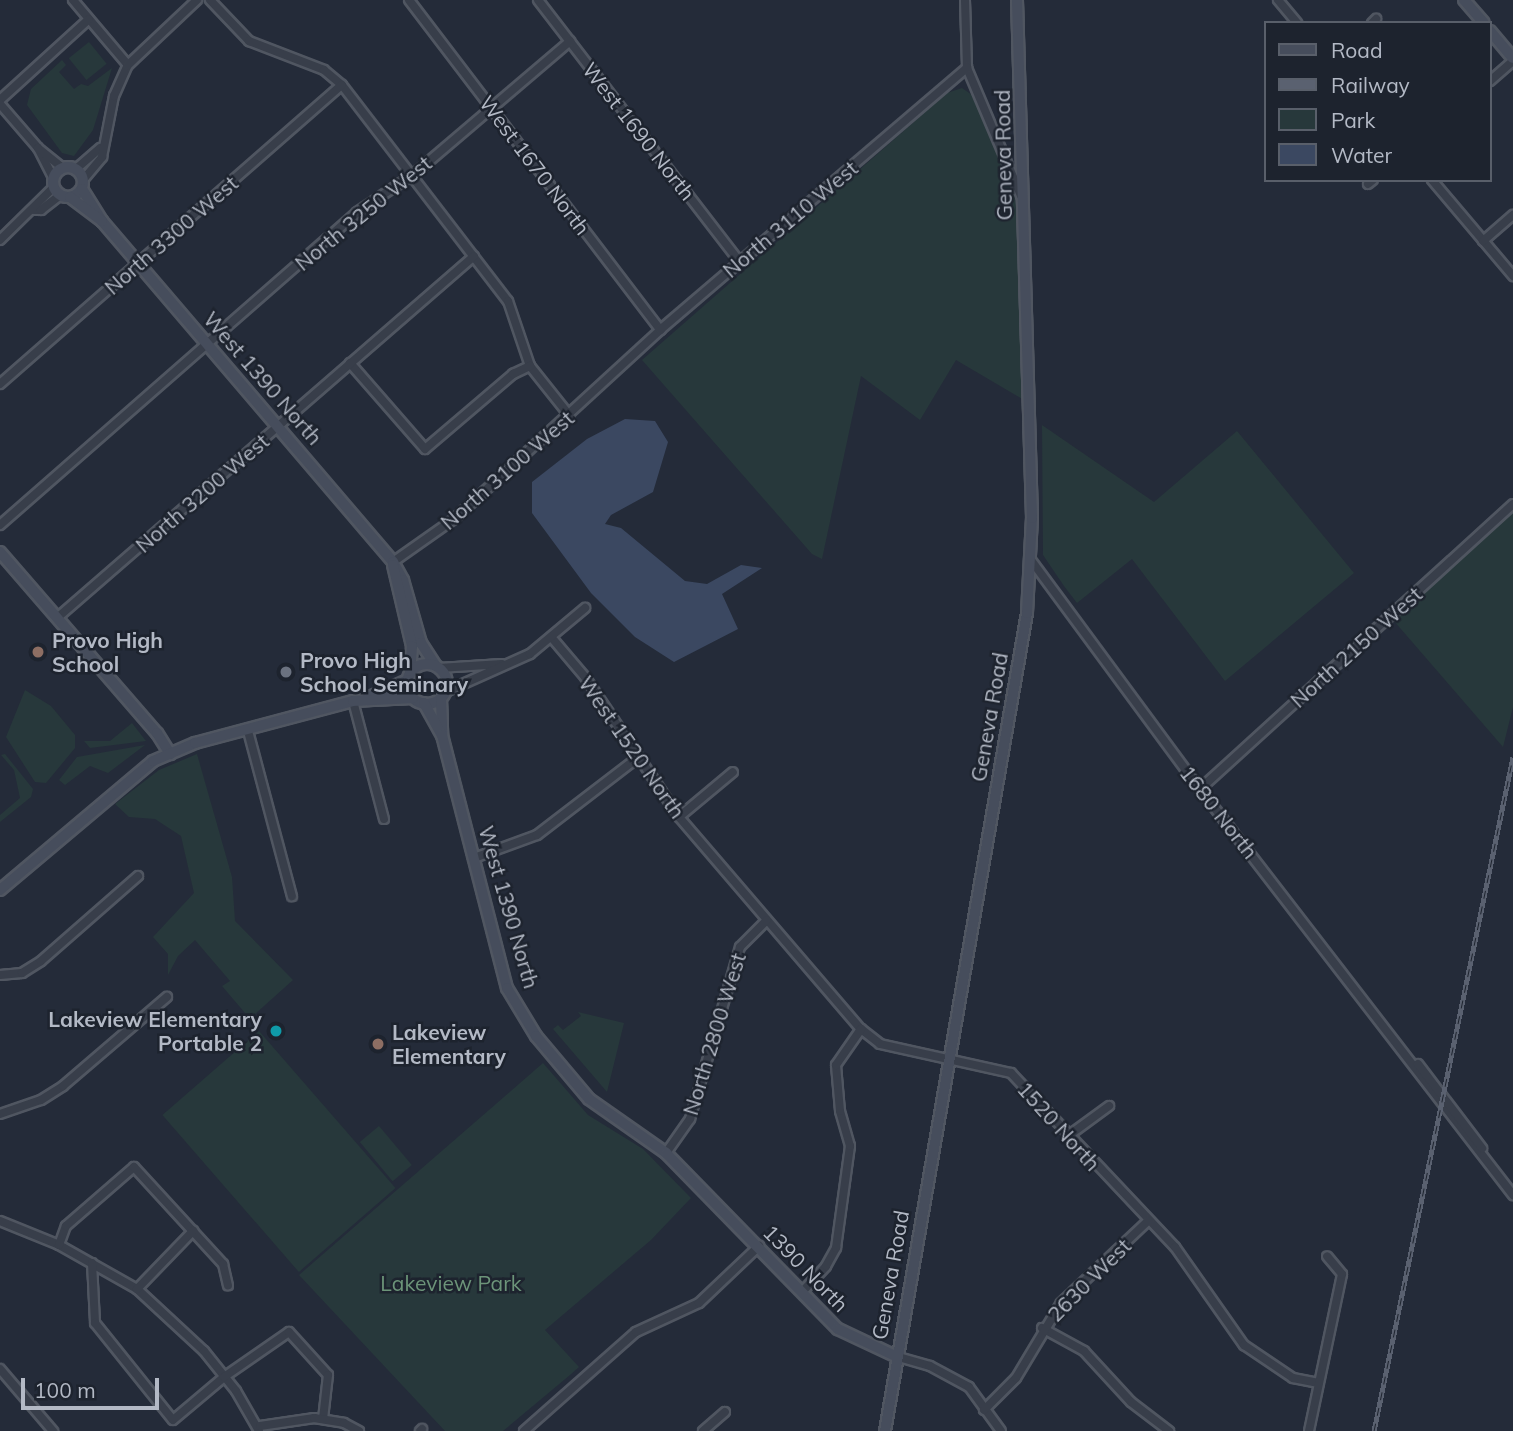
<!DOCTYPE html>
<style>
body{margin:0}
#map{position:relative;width:1513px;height:1431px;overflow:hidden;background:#242b39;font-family:Mulish,sans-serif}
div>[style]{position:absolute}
.green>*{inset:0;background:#27383b;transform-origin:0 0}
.water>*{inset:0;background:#3b4861}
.roads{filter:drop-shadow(2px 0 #505661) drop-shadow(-2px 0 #505661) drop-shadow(0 2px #505661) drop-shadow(0 -2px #505661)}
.street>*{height:8px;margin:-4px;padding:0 4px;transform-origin:4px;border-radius:4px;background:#383e4a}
.secondary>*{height:10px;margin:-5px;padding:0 5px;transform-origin:5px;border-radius:5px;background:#464d5c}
.secondary>.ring{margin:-5px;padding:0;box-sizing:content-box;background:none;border:10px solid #464d5c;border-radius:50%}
.rail>*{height:5px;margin-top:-2.5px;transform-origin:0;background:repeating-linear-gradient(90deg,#1d232e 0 8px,#5a6170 0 16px);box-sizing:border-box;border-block:2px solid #5a6170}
.dots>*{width:19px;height:19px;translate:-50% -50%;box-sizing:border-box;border:4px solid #1d232e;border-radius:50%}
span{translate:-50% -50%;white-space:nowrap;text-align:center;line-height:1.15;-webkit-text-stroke:5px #1d232e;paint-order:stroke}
.street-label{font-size:21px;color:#b3b9c5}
.poi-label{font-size:21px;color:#b3b9c5;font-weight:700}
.left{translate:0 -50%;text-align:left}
.right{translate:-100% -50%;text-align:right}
.park-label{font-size:21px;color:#6c9479}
.legend{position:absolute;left:1264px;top:21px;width:228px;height:161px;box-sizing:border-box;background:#1d232e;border:2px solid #595f6a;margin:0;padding:9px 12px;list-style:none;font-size:21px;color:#b3b9c5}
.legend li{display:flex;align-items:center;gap:14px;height:35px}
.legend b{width:35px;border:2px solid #595f6a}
.scale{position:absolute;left:21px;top:1378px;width:138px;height:32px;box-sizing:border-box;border:4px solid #b3b9c5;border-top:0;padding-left:9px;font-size:21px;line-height:24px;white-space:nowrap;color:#b3b9c5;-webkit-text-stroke:5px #1d232e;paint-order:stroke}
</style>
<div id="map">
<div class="green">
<div style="left:89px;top:42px;width:28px;height:26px;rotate:51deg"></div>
<div style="clip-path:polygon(62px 60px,66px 65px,59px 72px,74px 89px,81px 84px,88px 86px,112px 68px,93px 130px,74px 156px,62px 153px,27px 105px,31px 89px)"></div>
<div style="clip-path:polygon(962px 88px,972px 95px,1018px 202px,1024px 400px,956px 360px,920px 420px,861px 376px,822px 559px,812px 554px,642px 360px,947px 93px)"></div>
<div style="clip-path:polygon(1042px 425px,1154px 502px,1237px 431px,1354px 573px,1225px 681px,1132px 559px,1077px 603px,1064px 586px,1043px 555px)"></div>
<div style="clip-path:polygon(1513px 511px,1513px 707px,1503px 747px,1394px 621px)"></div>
<div style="clip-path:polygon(25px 690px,51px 706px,75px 735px,75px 748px,46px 783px,35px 782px,6px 737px)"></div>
<div style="clip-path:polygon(132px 723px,146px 741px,90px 748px,84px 741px,110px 741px)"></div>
<div style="clip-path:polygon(145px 745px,108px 773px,90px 766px,65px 785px,59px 780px,77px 757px)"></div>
<div style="clip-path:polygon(5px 754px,33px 789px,31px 797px,0 822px,0 815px,20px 798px,14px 770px,1px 755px)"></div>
<div style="clip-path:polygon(197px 754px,232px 877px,235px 921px,293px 980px,254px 1015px,245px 1013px,222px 986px,230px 981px,195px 940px,178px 956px,168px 975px,168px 954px,153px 937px,194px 893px,181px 836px,155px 819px,129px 817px,115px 804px,159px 770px)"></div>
<div style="clip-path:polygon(578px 1012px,624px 1023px,607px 1092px,553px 1029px,558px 1025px,563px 1030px,581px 1016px)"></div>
<div style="left:259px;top:1031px;width:208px;height:128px;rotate:49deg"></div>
<div style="clip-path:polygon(543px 1063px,588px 1115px,643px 1149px,691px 1198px,651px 1240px,545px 1330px,579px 1367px,570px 1375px,503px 1431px,445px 1431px,299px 1275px)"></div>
<div style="left:379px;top:1126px;width:51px;height:25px;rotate:50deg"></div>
</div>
<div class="water">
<div style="clip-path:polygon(625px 419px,655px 421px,668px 442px,653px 492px,611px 515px,605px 524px,621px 528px,685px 581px,707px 584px,741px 565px,762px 568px,722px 594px,738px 629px,674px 662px,635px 637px,591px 593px,532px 513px,532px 482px,587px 439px)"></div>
</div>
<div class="roads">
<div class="street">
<div style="left:73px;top:0;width:85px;rotate:49.8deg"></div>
<div style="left:210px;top:0;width:57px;rotate:46.4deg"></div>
<div style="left:249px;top:41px;width:80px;rotate:21.1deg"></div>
<div style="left:324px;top:70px;width:23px;rotate:40deg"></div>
<div style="left:342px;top:85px;width:272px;rotate:52.5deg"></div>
<div style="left:508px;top:301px;width:69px;rotate:71.3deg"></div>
<div style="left:530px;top:366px;width:63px;rotate:51.5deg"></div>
<div style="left:409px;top:0;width:415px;rotate:52.7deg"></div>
<div style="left:538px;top:0;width:329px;rotate:52.4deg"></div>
<div style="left:965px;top:0;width:68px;rotate:88.3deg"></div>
<div style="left:967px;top:68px;width:139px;rotate:67.1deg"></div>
<div style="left:1278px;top:0;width:30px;rotate:50deg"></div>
<div style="left:1372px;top:23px;width:6px;rotate:-45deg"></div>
<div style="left:1490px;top:81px;width:30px;rotate:-41deg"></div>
<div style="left:0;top:100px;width:120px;rotate:-42.3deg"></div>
<div style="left:0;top:104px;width:58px;rotate:49.2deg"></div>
<div style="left:38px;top:148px;width:34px;rotate:63deg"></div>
<div style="left:38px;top:148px;width:32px;rotate:39deg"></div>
<div style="left:76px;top:169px;width:32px;rotate:-41deg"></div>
<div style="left:83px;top:180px;width:30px;rotate:-50deg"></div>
<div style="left:102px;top:157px;width:62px;rotate:-78.9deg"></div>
<div style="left:114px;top:96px;width:34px;rotate:-66deg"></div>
<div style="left:128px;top:65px;width:95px;rotate:-43.3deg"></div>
<div style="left:1432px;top:180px;width:126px;rotate:49.8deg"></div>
<div style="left:1368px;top:184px;width:6px;rotate:-39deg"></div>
<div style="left:34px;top:210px;width:7px"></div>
<div style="left:41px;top:210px;width:24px;rotate:-38deg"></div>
<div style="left:0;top:240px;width:76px;rotate:-44.5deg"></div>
<div style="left:1483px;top:241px;width:40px;rotate:-41deg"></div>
<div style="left:350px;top:363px;width:114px;rotate:48.9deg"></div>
<div style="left:425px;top:449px;width:116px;rotate:-40.4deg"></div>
<div style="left:513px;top:374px;width:19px;rotate:-25deg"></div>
<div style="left:0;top:384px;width:454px;rotate:-41.2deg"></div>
<div style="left:0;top:525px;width:475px;rotate:-41.2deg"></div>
<div style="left:357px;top:212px;width:69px;rotate:-33.7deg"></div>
<div style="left:414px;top:174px;width:205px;rotate:-40.4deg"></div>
<div style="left:1031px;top:560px;width:285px;rotate:53.6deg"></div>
<div style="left:1200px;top:789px;width:513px;rotate:52.37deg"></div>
<div style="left:393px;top:562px;width:75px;rotate:-35.2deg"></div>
<div style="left:454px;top:519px;width:280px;rotate:-42.5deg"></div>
<div style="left:660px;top:330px;width:404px;rotate:-40.5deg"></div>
<div style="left:57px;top:618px;width:552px;rotate:-40.96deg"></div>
<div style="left:552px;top:638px;width:51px;rotate:49.8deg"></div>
<div style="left:585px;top:677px;width:169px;rotate:56.1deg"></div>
<div style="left:679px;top:817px;width:279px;rotate:49.4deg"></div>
<div style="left:861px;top:1029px;width:24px;rotate:38deg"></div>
<div style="left:880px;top:1044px;width:134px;rotate:12.5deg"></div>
<div style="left:1011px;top:1073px;width:239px;rotate:46.7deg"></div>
<div style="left:1175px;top:1247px;width:120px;rotate:54.9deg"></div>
<div style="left:1244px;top:1345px;width:59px;rotate:34deg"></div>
<div style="left:1293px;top:1378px;width:26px;rotate:11deg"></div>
<div style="left:439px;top:668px;width:63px;rotate:-3.6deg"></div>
<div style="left:445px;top:692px;width:93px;rotate:-24.1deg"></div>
<div style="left:530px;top:654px;width:72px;rotate:-39.9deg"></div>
<div style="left:353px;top:701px;width:122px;rotate:75.3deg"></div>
<div style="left:248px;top:731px;width:171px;rotate:75.1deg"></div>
<div style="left:1200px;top:789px;width:423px;rotate:-42.3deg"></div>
<div style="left:679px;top:817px;width:70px;rotate:-39.8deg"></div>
<div style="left:474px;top:858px;width:67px;rotate:-20.1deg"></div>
<div style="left:537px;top:835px;width:125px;rotate:-37.5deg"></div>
<div style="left:0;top:975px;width:22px;rotate:-5deg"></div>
<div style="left:22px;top:973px;width:22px;rotate:-32deg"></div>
<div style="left:41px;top:961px;width:129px;rotate:-41.2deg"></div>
<div style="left:1418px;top:1064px;width:106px;rotate:52.7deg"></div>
<div style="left:0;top:1114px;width:43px;rotate:-18.9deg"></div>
<div style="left:41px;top:1100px;width:26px;rotate:-32deg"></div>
<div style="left:63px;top:1086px;width:137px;rotate:-40.6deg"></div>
<div style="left:1068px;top:1136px;width:51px;rotate:-36.2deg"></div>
<div style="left:666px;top:1153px;width:42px;rotate:-54.8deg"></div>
<div style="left:690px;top:1119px;width:179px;rotate:-73.8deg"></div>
<div style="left:740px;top:947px;width:38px;rotate:-45deg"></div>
<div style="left:0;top:1221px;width:64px;rotate:22.1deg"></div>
<div style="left:59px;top:1245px;width:90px;rotate:29.4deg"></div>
<div style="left:137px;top:1289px;width:91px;rotate:42.8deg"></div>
<div style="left:204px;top:1351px;width:51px;rotate:51.3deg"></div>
<div style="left:236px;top:1391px;width:46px;rotate:60.1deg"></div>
<div style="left:59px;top:1245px;width:20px;rotate:-70deg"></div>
<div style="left:66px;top:1226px;width:90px;rotate:-40.9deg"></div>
<div style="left:134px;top:1167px;width:132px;rotate:47.5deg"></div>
<div style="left:223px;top:1264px;width:22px;rotate:77deg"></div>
<div style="left:92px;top:1263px;width:60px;rotate:87.1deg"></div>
<div style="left:95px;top:1323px;width:124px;rotate:51.2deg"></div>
<div style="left:173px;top:1420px;width:67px;rotate:-40.1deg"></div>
<div style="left:224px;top:1377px;width:79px;rotate:-34.7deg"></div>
<div style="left:289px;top:1332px;width:58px;rotate:47.8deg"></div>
<div style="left:328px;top:1375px;width:44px;rotate:96.5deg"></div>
<div style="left:137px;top:1289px;width:81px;rotate:-46deg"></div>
<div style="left:802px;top:1292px;width:35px;rotate:-47deg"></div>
<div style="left:826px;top:1266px;width:21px;rotate:-61deg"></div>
<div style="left:836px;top:1248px;width:103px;rotate:-82.2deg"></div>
<div style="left:850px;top:1146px;width:36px;rotate:-106deg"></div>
<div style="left:840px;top:1111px;width:46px;rotate:-95deg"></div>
<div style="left:836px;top:1065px;width:44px;rotate:-55.2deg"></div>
<div style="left:1042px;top:1328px;width:48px;rotate:28.7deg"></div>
<div style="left:1084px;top:1351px;width:69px;rotate:47.3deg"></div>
<div style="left:1131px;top:1402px;width:48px;rotate:37.3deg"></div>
<div style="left:895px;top:1356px;width:36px;rotate:16deg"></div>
<div style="left:930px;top:1366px;width:44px;rotate:28.3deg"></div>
<div style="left:969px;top:1387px;width:54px;rotate:54deg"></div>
<div style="left:0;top:1369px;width:82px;rotate:49.5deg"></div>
<div style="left:984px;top:1410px;width:45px;rotate:-45deg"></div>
<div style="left:1016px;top:1378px;width:87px;rotate:-59deg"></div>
<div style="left:1061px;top:1303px;width:120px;rotate:-43.3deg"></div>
<div style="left:260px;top:1426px;width:55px;rotate:-8.4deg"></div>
<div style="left:314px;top:1418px;width:30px;rotate:9deg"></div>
<div style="left:344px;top:1423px;width:17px;rotate:28deg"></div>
<div style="left:420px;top:1431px;width:3px;rotate:-45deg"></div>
<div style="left:524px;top:1431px;width:149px;rotate:-41.5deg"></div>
<div style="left:636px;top:1332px;width:69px;rotate:-24.7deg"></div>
<div style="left:699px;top:1303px;width:83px;rotate:-43.5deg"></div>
<div style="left:703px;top:1431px;width:29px;rotate:-41deg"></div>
<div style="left:1309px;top:1431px;width:160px;rotate:-78.1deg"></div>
<div style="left:1342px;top:1274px;width:23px;rotate:-130deg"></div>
</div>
<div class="secondary">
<div style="left:1464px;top:0;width:30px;rotate:49deg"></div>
<div style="left:1490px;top:31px;width:35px;rotate:50deg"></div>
<div class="ring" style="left:53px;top:167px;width:20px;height:20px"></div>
<div style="left:82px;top:189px;width:38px;rotate:58deg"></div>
<div style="left:102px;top:221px;width:448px;rotate:49.5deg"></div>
<div style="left:393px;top:562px;width:21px;rotate:61deg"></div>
<div style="left:403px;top:580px;width:66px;rotate:74.1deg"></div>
<div style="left:421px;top:643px;width:27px;rotate:57deg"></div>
<div style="left:70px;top:197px;width:40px;rotate:37deg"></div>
<div style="left:0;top:552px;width:240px;rotate:49.1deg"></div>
<div style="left:157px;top:733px;width:25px;rotate:58deg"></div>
<div style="left:393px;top:565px;width:83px;rotate:76.8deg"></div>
<div style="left:412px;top:646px;width:28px;rotate:94deg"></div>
<div class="ring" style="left:407px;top:664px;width:30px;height:30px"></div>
<div style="left:367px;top:698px;width:45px;rotate:-23.7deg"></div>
<div style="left:441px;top:698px;width:37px;rotate:88deg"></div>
<div style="left:424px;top:703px;width:37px;rotate:61deg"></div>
<div style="left:442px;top:735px;width:261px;rotate:75.6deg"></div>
<div style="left:507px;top:988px;width:56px;rotate:58.9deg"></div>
<div style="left:536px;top:1036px;width:82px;rotate:49.9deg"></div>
<div style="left:589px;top:1099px;width:94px;rotate:35deg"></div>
<div style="left:666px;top:1153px;width:246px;rotate:45.7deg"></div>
<div style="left:838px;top:1329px;width:63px;rotate:25.3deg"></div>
<div style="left:0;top:890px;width:200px;rotate:-40.1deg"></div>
<div style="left:153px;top:761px;width:46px;rotate:-23.2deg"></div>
<div style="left:195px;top:743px;width:163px;rotate:-14.9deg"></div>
<div style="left:353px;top:701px;width:60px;rotate:-2.9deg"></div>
<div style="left:885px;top:1431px;width:830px;rotate:-80.15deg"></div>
<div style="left:1027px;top:613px;width:95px;rotate:-87deg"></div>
<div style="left:1032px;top:518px;width:518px;rotate:-91.66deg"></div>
</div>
</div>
<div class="rail">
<div style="left:1374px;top:1431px;width:688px;rotate:-78.35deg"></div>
</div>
<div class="dots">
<div style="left:38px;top:652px;background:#8d6e63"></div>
<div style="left:286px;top:672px;background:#6b7280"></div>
<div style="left:276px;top:1031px;background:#0f9aa8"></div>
<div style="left:378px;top:1044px;background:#8d6e63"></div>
</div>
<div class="street-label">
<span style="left:639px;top:131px;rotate:52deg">West 1690 North</span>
<span style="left:1003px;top:155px;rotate:-91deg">Geneva Road</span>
<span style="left:535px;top:165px;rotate:53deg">West 1670 North</span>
<span style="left:363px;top:213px;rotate:-39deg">North 3250 West</span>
<span style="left:790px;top:219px;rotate:-40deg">North 3110 West</span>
<span style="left:171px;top:235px;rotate:-41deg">North 3300 West</span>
<span style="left:263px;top:378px;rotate:49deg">West 1390 North</span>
<span style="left:507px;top:470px;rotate:-41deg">North 3100 West</span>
<span style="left:202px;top:493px;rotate:-41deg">North 3200 West</span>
<span style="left:1356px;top:647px;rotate:-42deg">North 2150 West</span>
<span style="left:989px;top:717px;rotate:-80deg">Geneva Road</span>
<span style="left:632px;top:747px;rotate:55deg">West 1520 North</span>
<span style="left:1219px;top:812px;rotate:52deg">1680 North</span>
<span style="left:509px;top:907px;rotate:74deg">West 1390 North</span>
<span style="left:714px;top:1034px;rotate:-73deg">North 2800 West</span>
<span style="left:1059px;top:1126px;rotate:48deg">1520 North</span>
<span style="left:806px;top:1268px;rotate:46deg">1390 North</span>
<span style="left:890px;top:1275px;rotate:-80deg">Geneva Road</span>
<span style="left:1089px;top:1280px;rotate:-45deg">2630 West</span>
</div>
<div class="poi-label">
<span class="left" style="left:52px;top:652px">Provo High<br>School</span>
<span class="left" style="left:300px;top:672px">Provo High<br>School Seminary</span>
<span class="right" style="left:262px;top:1031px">Lakeview Elementary<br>Portable 2</span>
<span class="left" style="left:392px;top:1044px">Lakeview<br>Elementary</span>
</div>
<div class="park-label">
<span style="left:451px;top:1283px">Lakeview Park</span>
</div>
<ul class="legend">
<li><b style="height:9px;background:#464d5c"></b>Road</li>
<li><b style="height:9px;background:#5a6170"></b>Railway</li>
<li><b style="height:19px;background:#27383b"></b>Park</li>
<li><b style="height:19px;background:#3b4861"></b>Water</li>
</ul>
<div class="scale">100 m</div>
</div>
